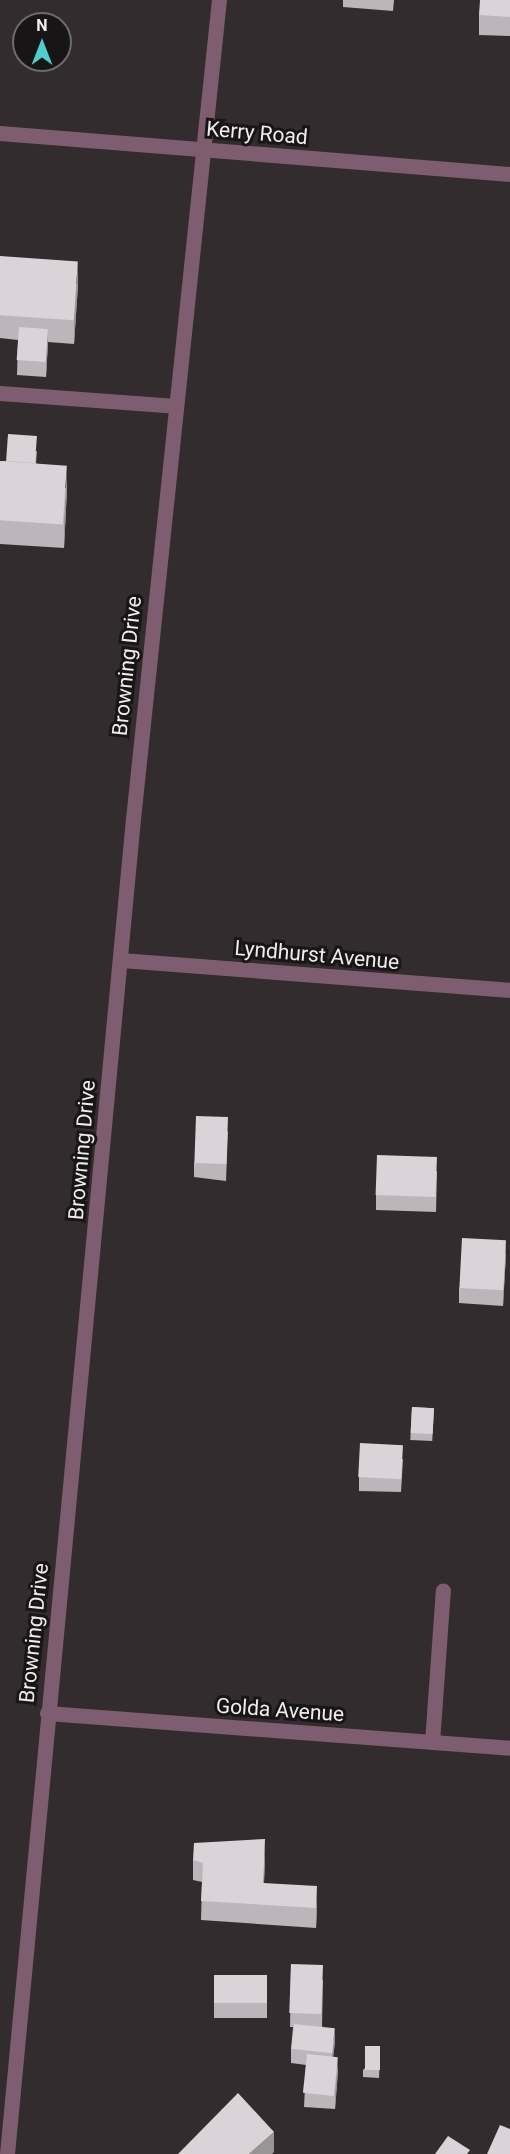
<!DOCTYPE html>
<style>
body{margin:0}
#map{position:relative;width:510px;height:2154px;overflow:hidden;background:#322c2f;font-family:Roboto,sans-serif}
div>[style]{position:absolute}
.minor>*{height:15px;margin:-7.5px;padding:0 7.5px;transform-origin:7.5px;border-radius:7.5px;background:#7f5d70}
.wall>*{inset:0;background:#bcb5b9;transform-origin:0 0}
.shaded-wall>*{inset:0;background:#999496}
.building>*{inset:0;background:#dbd3d7;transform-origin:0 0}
span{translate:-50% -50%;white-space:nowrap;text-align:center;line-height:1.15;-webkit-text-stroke:6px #181517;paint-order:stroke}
.street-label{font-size:21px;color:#f0ecee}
.north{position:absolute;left:12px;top:12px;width:60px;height:60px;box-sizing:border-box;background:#181517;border:2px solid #6e6b6d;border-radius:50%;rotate:0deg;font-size:16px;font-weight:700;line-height:24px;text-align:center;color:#f0ecee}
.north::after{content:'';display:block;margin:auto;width:21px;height:27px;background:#52cdcd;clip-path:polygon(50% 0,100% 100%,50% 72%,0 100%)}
</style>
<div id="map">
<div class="minor">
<div style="left:0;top:133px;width:512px;rotate:4.6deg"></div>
<div style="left:0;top:393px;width:176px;rotate:4.2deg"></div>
<div style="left:121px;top:960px;width:390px;rotate:4.4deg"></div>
<div style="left:47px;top:1713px;width:464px;rotate:4.3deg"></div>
<div style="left:432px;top:1742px;width:152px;rotate:-85.9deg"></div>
<div style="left:7px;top:2154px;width:1341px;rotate:-84.61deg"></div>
<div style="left:133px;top:819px;width:824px;rotate:-84.01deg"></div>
</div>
<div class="wall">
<div style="clip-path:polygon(343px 0,394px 0,393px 11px,343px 7px)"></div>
<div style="clip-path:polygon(510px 0,510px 36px,479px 35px,479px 15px)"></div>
<div style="clip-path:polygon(0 256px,78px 285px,74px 344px,48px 342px,46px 377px,17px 375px,18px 340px,0 338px)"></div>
<div style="clip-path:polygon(37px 451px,36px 463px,67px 489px,64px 548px,0 544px,0 461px,6px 461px)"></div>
<div style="clip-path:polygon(228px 1131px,226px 1181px,194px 1177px,194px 1163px)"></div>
<div style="clip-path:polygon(437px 1171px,436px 1212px,376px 1210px,376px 1195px)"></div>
<div style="clip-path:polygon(506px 1254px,503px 1306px,459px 1303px,459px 1288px)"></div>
<div style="left:412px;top:1407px;width:22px;height:33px;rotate:3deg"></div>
<div style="clip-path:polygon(403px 1459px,401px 1492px,359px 1491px,359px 1477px)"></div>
<div style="clip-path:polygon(265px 1859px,264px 1883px,317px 1906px,316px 1928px,201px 1920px,202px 1882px,193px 1880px,193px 1860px)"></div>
<div style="clip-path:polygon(291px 1964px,323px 1980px,322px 2026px,335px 2042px,333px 2056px,338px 2071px,335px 2109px,304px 2107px,306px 2065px,291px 2063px,291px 2049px,293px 2027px,290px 2027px)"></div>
<div style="left:214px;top:1975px;width:53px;height:43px"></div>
<div style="clip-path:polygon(380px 2054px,379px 2078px,363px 2077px,363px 2070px)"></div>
</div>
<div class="shaded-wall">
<div style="clip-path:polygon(78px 261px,78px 285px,74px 344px,74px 320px)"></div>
<div style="clip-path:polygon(48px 329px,48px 344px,46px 377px,46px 362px)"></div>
<div style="clip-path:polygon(67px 466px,67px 489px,64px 548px,64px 524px)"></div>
<div style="clip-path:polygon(506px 1240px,506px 1254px,503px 1306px,503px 1291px)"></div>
<div style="clip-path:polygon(265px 1839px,265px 1859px,263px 1903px,263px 1883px)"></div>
<div style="clip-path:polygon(317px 1886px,317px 1906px,316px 1928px,316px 1908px)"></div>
<div style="clip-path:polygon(335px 2028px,335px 2042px,332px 2067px,332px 2053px)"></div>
<div style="clip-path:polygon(338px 2057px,338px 2071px,335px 2109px,335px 2095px)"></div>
<div style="clip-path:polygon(274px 2132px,274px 2152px,272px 2154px,249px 2154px)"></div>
</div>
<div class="building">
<div style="clip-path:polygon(480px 0,510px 0,510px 17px,479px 15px)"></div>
<div style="left:0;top:256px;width:78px;height:59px;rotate:4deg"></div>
<div style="left:19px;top:327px;width:29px;height:33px;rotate:4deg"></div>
<div style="left:8px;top:434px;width:29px;height:27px;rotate:4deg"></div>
<div style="left:0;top:461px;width:67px;height:59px;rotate:4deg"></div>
<div style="left:196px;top:1116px;width:32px;height:47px;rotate:2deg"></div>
<div style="left:377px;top:1155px;width:60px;height:40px;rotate:2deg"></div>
<div style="left:462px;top:1238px;width:44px;height:50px;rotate:3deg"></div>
<div style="left:412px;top:1407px;width:22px;height:26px;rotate:3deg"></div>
<div style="left:360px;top:1443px;width:43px;height:34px;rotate:3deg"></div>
<div style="clip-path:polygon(265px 1839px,263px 1883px,317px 1886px,316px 1908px,201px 1901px,203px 1863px,193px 1860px,194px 1843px)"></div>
<div style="left:291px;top:1964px;width:32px;height:49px;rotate:2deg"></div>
<div style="left:214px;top:1975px;width:53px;height:28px"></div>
<div style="left:294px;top:2024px;width:41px;height:25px;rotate:6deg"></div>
<div style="left:365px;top:2046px;width:15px;height:24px"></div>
<div style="left:307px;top:2054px;width:31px;height:39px;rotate:6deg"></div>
<div style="clip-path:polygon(238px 2093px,274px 2132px,249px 2154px,178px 2154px)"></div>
<div style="clip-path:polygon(500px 2125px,510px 2129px,510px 2154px,487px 2154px)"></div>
<div style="clip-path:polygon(448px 2136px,470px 2150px,467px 2154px,435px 2154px)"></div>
</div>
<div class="street-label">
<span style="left:257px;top:133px;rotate:5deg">Kerry Road</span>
<span style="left:127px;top:666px;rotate:-84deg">Browning Drive</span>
<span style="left:317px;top:955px;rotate:5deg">Lyndhurst Avenue</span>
<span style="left:82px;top:1150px;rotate:-85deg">Browning Drive</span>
<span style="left:34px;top:1633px;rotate:-84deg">Browning Drive</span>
<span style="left:280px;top:1710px;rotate:4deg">Golda Avenue</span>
</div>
<div class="north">N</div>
</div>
